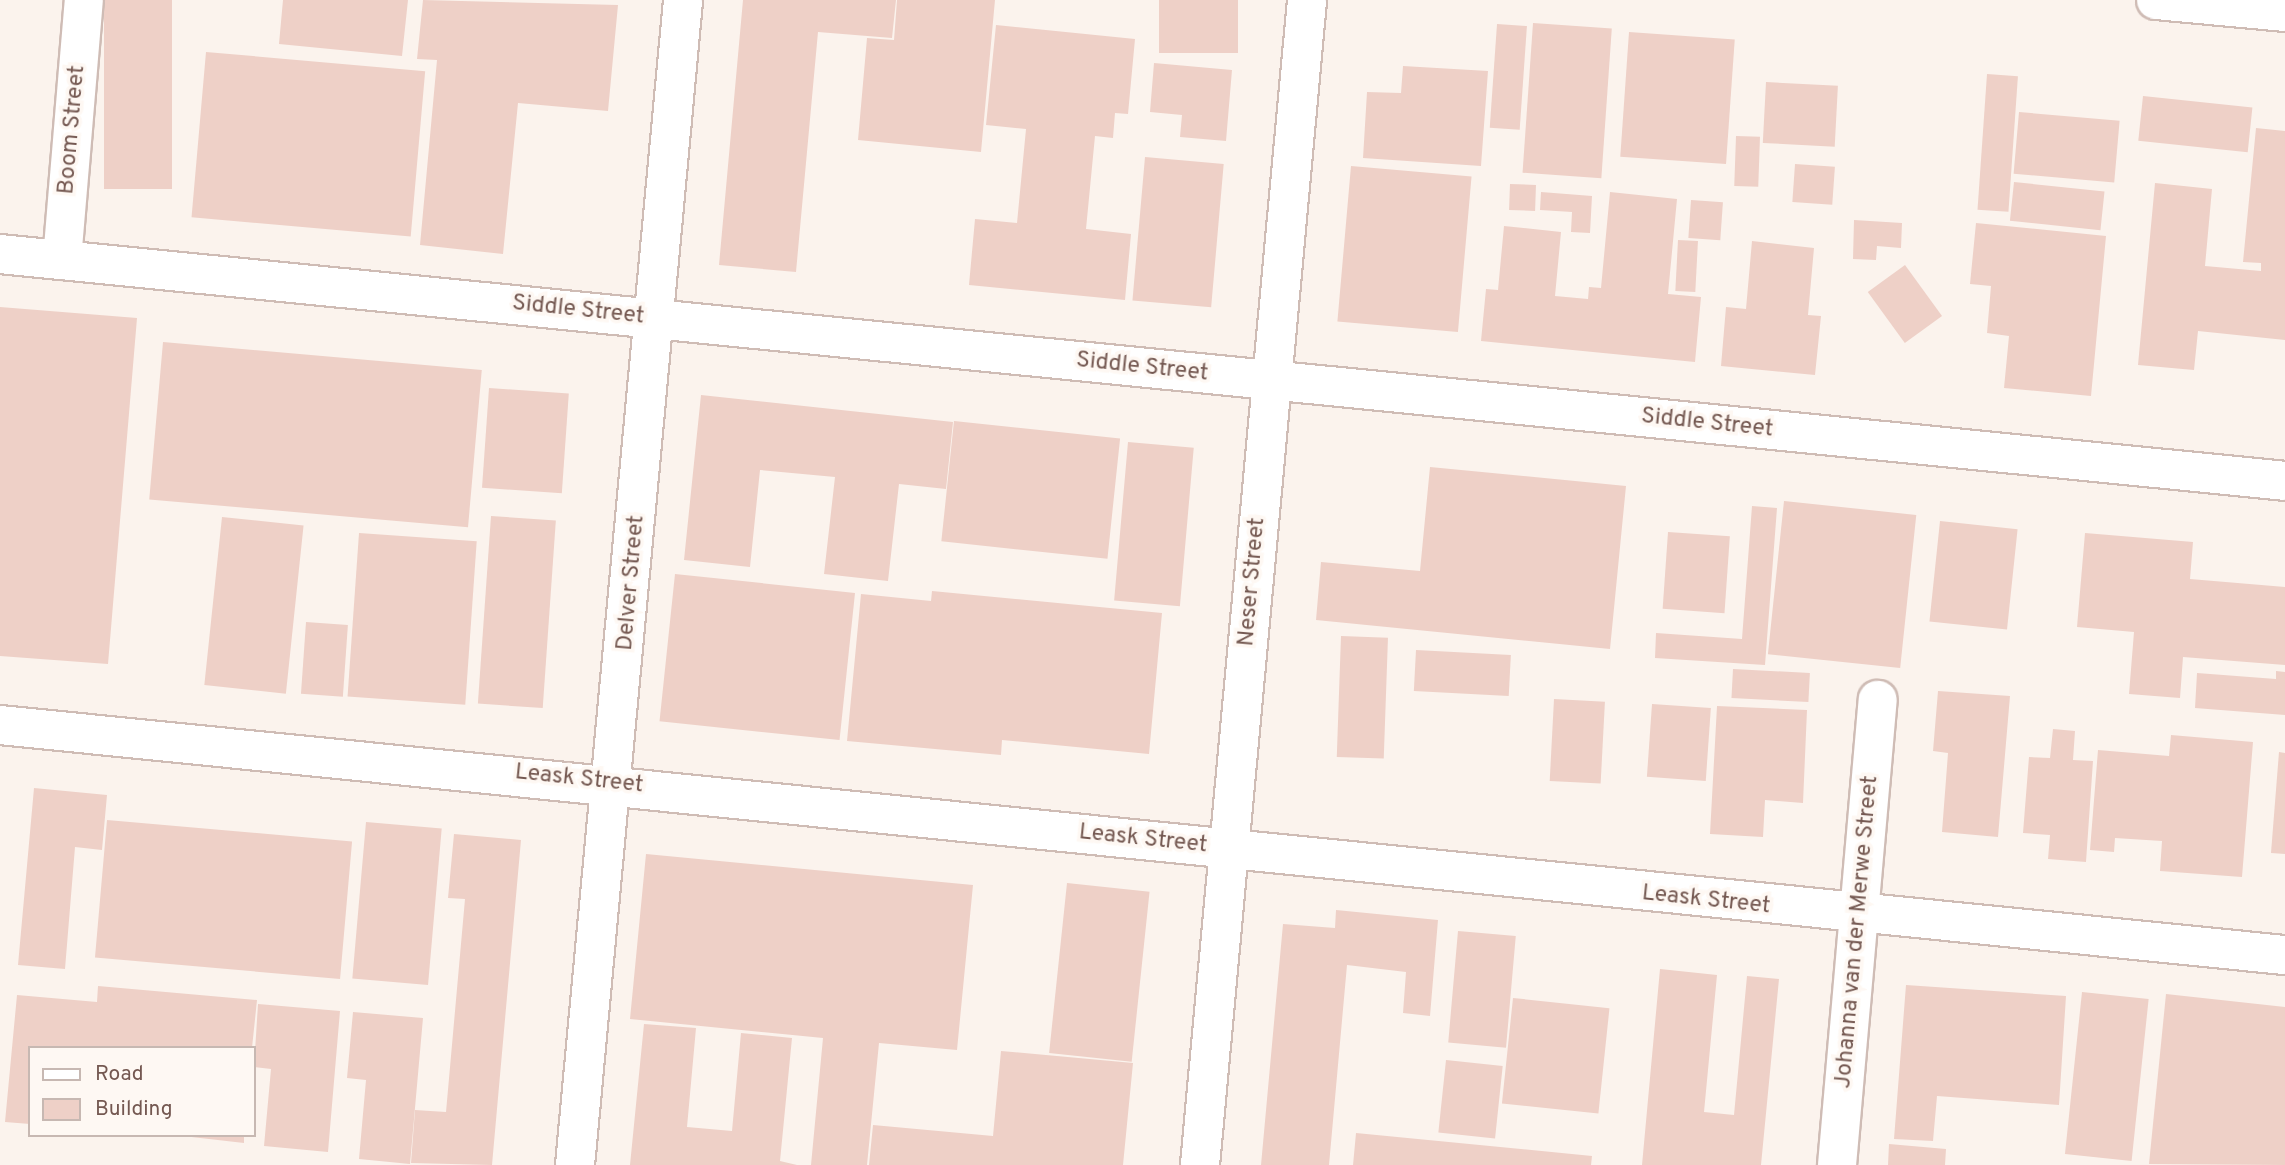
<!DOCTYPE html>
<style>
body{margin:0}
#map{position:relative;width:2285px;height:1165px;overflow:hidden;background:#fbf3ed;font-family:Overpass,sans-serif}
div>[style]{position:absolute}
.building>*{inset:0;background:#eed0c7;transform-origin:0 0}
.roads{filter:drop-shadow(2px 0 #cfbcb5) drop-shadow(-2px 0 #cfbcb5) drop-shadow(0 2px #cfbcb5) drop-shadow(0 -2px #cfbcb5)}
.minor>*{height:38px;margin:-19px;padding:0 19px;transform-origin:19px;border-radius:19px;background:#fff}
.tertiary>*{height:38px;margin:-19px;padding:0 19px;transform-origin:19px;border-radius:19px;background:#fff}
span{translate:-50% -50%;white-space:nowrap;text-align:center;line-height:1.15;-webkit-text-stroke:7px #fef8f3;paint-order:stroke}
.street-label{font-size:23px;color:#745851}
.legend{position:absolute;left:28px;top:1046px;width:228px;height:91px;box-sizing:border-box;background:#fef8f3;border:2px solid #c7b8b2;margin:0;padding:9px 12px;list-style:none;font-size:21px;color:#745851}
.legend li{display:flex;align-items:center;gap:14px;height:35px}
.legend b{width:35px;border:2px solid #c7b8b2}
</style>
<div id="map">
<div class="building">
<div style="left:104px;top:0;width:68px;height:189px"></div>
<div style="clip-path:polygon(283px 0,408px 0,402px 56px,279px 44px)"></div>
<div style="clip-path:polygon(423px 0,618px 5px,608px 111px,518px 103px,503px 254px,420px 245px,437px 60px,417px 59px)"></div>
<div style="clip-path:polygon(743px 0,896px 0,892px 38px,818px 32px,796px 272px,719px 265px)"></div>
<div style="clip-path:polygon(897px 0,995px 0,981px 152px,858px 140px,867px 38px,894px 40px)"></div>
<div style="left:1159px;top:0;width:79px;height:53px"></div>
<div style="left:1533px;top:23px;width:79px;height:150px;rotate:4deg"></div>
<div style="left:1497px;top:24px;width:30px;height:104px;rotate:4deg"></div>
<div style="clip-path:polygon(996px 25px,1135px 39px,1128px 114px,1115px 113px,1113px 138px,1095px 136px,1086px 229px,1131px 234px,1125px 300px,969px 285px,975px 219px,1017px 223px,1026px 129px,986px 125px)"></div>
<div style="left:1629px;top:32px;width:106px;height:125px;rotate:4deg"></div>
<div style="left:206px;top:52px;width:220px;height:166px;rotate:5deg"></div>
<div style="clip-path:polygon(1154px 63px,1232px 70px,1226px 141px,1180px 137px,1182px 115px,1150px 112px)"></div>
<div style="clip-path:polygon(1403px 66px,1488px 71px,1481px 166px,1363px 158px,1367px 92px,1401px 93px)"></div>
<div style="left:1987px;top:74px;width:31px;height:136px;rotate:4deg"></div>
<div style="left:1766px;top:82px;width:72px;height:61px;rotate:3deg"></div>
<div style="left:2143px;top:96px;width:110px;height:45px;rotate:6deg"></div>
<div style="left:2019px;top:112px;width:101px;height:62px;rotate:5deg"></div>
<div style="clip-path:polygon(2256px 128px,2285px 131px,2285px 340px,2198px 331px,2194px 370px,2138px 365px,2155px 183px,2212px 189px,2205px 266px,2261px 271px,2261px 263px,2243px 262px)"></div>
<div style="left:1736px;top:136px;width:24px;height:50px;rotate:2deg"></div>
<div style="left:1145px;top:157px;width:79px;height:144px;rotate:5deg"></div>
<div style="left:1795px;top:164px;width:40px;height:38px;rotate:4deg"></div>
<div style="left:1351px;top:166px;width:121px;height:156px;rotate:5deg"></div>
<div style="left:2014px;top:182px;width:91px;height:39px;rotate:6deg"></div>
<div style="left:1510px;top:184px;width:26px;height:26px;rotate:2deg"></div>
<div style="clip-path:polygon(1541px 192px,1592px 196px,1590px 233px,1571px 232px,1572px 212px,1540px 210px)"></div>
<div style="clip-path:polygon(1610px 192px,1677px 199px,1668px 294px,1701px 297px,1695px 362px,1481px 341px,1486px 289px,1498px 290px,1504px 226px,1561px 232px,1555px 296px,1588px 299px,1589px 287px,1601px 288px)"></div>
<div style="left:1691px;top:200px;width:32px;height:38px;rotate:4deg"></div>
<div style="clip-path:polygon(1854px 220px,1902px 223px,1901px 248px,1877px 246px,1876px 260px,1853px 259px)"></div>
<div style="clip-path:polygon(1976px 223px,2106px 236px,2091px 396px,2004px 388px,2009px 336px,1987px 333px,1991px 286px,1970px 284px)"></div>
<div style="left:1678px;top:240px;width:20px;height:51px;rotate:3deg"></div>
<div style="clip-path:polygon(1752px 241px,1814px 248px,1808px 315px,1821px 316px,1815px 375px,1721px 366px,1726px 307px,1746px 309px)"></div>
<div style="left:1905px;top:265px;width:63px;height:46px;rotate:54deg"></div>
<div style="clip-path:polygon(0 307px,137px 318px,108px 664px,0 656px)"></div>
<div style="left:163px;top:342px;width:320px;height:158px;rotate:5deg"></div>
<div style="left:489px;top:388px;width:80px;height:100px;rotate:4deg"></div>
<div style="clip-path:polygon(701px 395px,953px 422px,946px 489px,899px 484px,888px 581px,824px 574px,835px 477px,760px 470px,750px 567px,684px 560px)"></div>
<div style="left:954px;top:421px;width:167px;height:121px;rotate:6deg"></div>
<div style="left:1128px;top:442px;width:66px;height:159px;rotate:5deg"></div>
<div style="clip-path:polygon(1430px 467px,1626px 486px,1610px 649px,1316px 620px,1321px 562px,1420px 571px)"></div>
<div style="left:1784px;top:501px;width:133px;height:154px;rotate:6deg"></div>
<div style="clip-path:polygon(1752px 506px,1777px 508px,1765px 665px,1655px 658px,1656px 633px,1742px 639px)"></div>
<div style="left:491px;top:516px;width:65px;height:188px;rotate:4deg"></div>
<div style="left:222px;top:517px;width:82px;height:169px;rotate:6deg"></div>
<div style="left:1940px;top:521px;width:78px;height:101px;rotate:6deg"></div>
<div style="left:1668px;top:532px;width:62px;height:77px;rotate:4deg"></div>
<div style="left:359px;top:533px;width:118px;height:164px;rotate:4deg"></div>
<div style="clip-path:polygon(2085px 533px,2193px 542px,2190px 579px,2285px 587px,2285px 665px,2183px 657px,2180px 698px,2129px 694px,2134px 632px,2077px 627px)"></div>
<div style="left:675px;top:574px;width:181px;height:148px;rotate:6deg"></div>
<div style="clip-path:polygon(932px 591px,1162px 613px,1149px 754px,1002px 740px,1001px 755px,847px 741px,861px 594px,931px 601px)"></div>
<div style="left:306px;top:622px;width:42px;height:72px;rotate:4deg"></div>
<div style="left:1341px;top:636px;width:47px;height:121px;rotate:2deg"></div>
<div style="left:1416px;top:650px;width:95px;height:41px;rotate:3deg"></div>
<div style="left:1733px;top:669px;width:77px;height:29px;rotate:3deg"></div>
<div style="clip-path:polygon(2276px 671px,2285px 672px,2285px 715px,2195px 708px,2197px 673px,2276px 679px)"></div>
<div style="clip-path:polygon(1938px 691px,2010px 696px,1998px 837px,1942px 832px,1948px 753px,1933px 751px)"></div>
<div style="left:1554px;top:699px;width:51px;height:82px;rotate:3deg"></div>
<div style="left:1652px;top:704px;width:59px;height:73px;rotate:4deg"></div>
<div style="clip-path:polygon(1717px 706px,1807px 710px,1803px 803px,1765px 800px,1763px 837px,1710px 834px)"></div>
<div style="clip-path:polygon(2053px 729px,2075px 731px,2073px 760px,2093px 761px,2086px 862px,2048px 859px,2050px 835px,2023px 833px,2029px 757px,2050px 758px)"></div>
<div style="clip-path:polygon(2171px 735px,2253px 742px,2242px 877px,2160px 871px,2162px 841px,2115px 838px,2114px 852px,2090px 850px,2098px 750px,2169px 756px)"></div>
<div style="clip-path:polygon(2279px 752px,2285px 753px,2285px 854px,2271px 853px)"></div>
<div style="clip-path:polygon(34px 788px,107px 795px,102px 850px,75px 847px,65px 969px,18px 965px)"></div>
<div style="left:107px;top:820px;width:246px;height:138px;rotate:5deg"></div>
<div style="left:366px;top:822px;width:76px;height:157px;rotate:5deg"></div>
<div style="clip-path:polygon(454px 834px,521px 840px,492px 1165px,411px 1163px,415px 1110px,446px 1112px,465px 899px,448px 898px)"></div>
<div style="clip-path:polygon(646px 854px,973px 885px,957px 1050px,879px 1043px,867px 1165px,811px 1165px,823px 1038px,630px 1019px)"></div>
<div style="left:1067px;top:883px;width:83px;height:171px;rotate:6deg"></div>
<div style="clip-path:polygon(1336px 910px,1438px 920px,1430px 1016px,1403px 1013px,1406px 972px,1347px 965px,1329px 1165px,1261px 1165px,1283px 924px,1335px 928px)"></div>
<div style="left:1458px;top:931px;width:58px;height:112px;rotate:5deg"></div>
<div style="clip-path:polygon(1660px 969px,1717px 975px,1704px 1112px,1734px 1115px,1747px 976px,1779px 979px,1761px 1165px,1642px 1165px)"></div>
<div style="clip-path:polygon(1906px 985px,2066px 996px,2059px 1105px,1937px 1096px,1933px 1141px,1894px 1139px)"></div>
<div style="clip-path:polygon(98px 986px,257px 1000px,252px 1048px,30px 1048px,30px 1124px,5px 1122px,17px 995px,97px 1002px)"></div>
<div style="left:2082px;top:992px;width:67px;height:163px;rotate:6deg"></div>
<div style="clip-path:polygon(2166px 994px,2285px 1007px,2285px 1165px,2149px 1164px)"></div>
<div style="left:1513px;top:998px;width:97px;height:106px;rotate:6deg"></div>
<div style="clip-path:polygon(258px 1004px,340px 1011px,328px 1152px,264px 1146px,271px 1069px,254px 1067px)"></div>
<div style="clip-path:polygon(353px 1012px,423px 1018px,410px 1164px,359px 1159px,366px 1080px,347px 1078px)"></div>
<div style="clip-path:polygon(644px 1024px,696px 1028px,687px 1127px,732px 1131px,741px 1033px,792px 1038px,780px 1161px,797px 1165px,630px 1165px)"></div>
<div style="clip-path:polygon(1001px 1051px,1133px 1063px,1123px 1165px,869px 1165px,873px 1125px,993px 1136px)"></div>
<div style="left:1446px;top:1060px;width:57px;height:73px;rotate:6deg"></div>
<div style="clip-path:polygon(1356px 1133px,1592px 1156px,1591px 1165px,1353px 1165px)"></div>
<div style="clip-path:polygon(174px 1135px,244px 1135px,244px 1143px)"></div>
<div style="clip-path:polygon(1889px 1144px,1946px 1149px,1945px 1165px,1888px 1165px)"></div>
</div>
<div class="roads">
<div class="minor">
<div style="left:62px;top:260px;width:261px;rotate:-85.2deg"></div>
<div style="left:0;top:725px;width:2297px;rotate:5.75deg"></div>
<div style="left:575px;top:1165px;width:1170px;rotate:-84.7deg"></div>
<div style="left:1200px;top:1165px;width:1170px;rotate:-84.75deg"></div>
<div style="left:1837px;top:1165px;width:467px;rotate:-85deg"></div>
</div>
<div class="tertiary">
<div style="left:2156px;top:0;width:130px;rotate:5.3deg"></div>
<div style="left:0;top:254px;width:2296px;rotate:5.67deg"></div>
</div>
</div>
<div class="street-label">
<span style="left:73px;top:130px;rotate:-85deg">Boom Street</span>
<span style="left:578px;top:311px;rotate:6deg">Siddle Street</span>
<span style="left:1142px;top:368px;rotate:6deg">Siddle Street</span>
<span style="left:1707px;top:424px;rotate:6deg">Siddle Street</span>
<span style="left:1253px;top:582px;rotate:-85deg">Neser Street</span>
<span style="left:632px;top:583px;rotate:-85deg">Delver Street</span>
<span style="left:579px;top:780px;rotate:6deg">Leask Street</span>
<span style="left:1143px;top:840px;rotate:6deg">Leask Street</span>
<span style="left:1706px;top:901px;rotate:6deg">Leask Street</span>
<span style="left:1858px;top:932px;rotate:-85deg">Johanna van der Merwe Street</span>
</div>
<ul class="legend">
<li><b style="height:9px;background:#fff"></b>Road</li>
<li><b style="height:19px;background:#eed0c7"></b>Building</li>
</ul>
</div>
